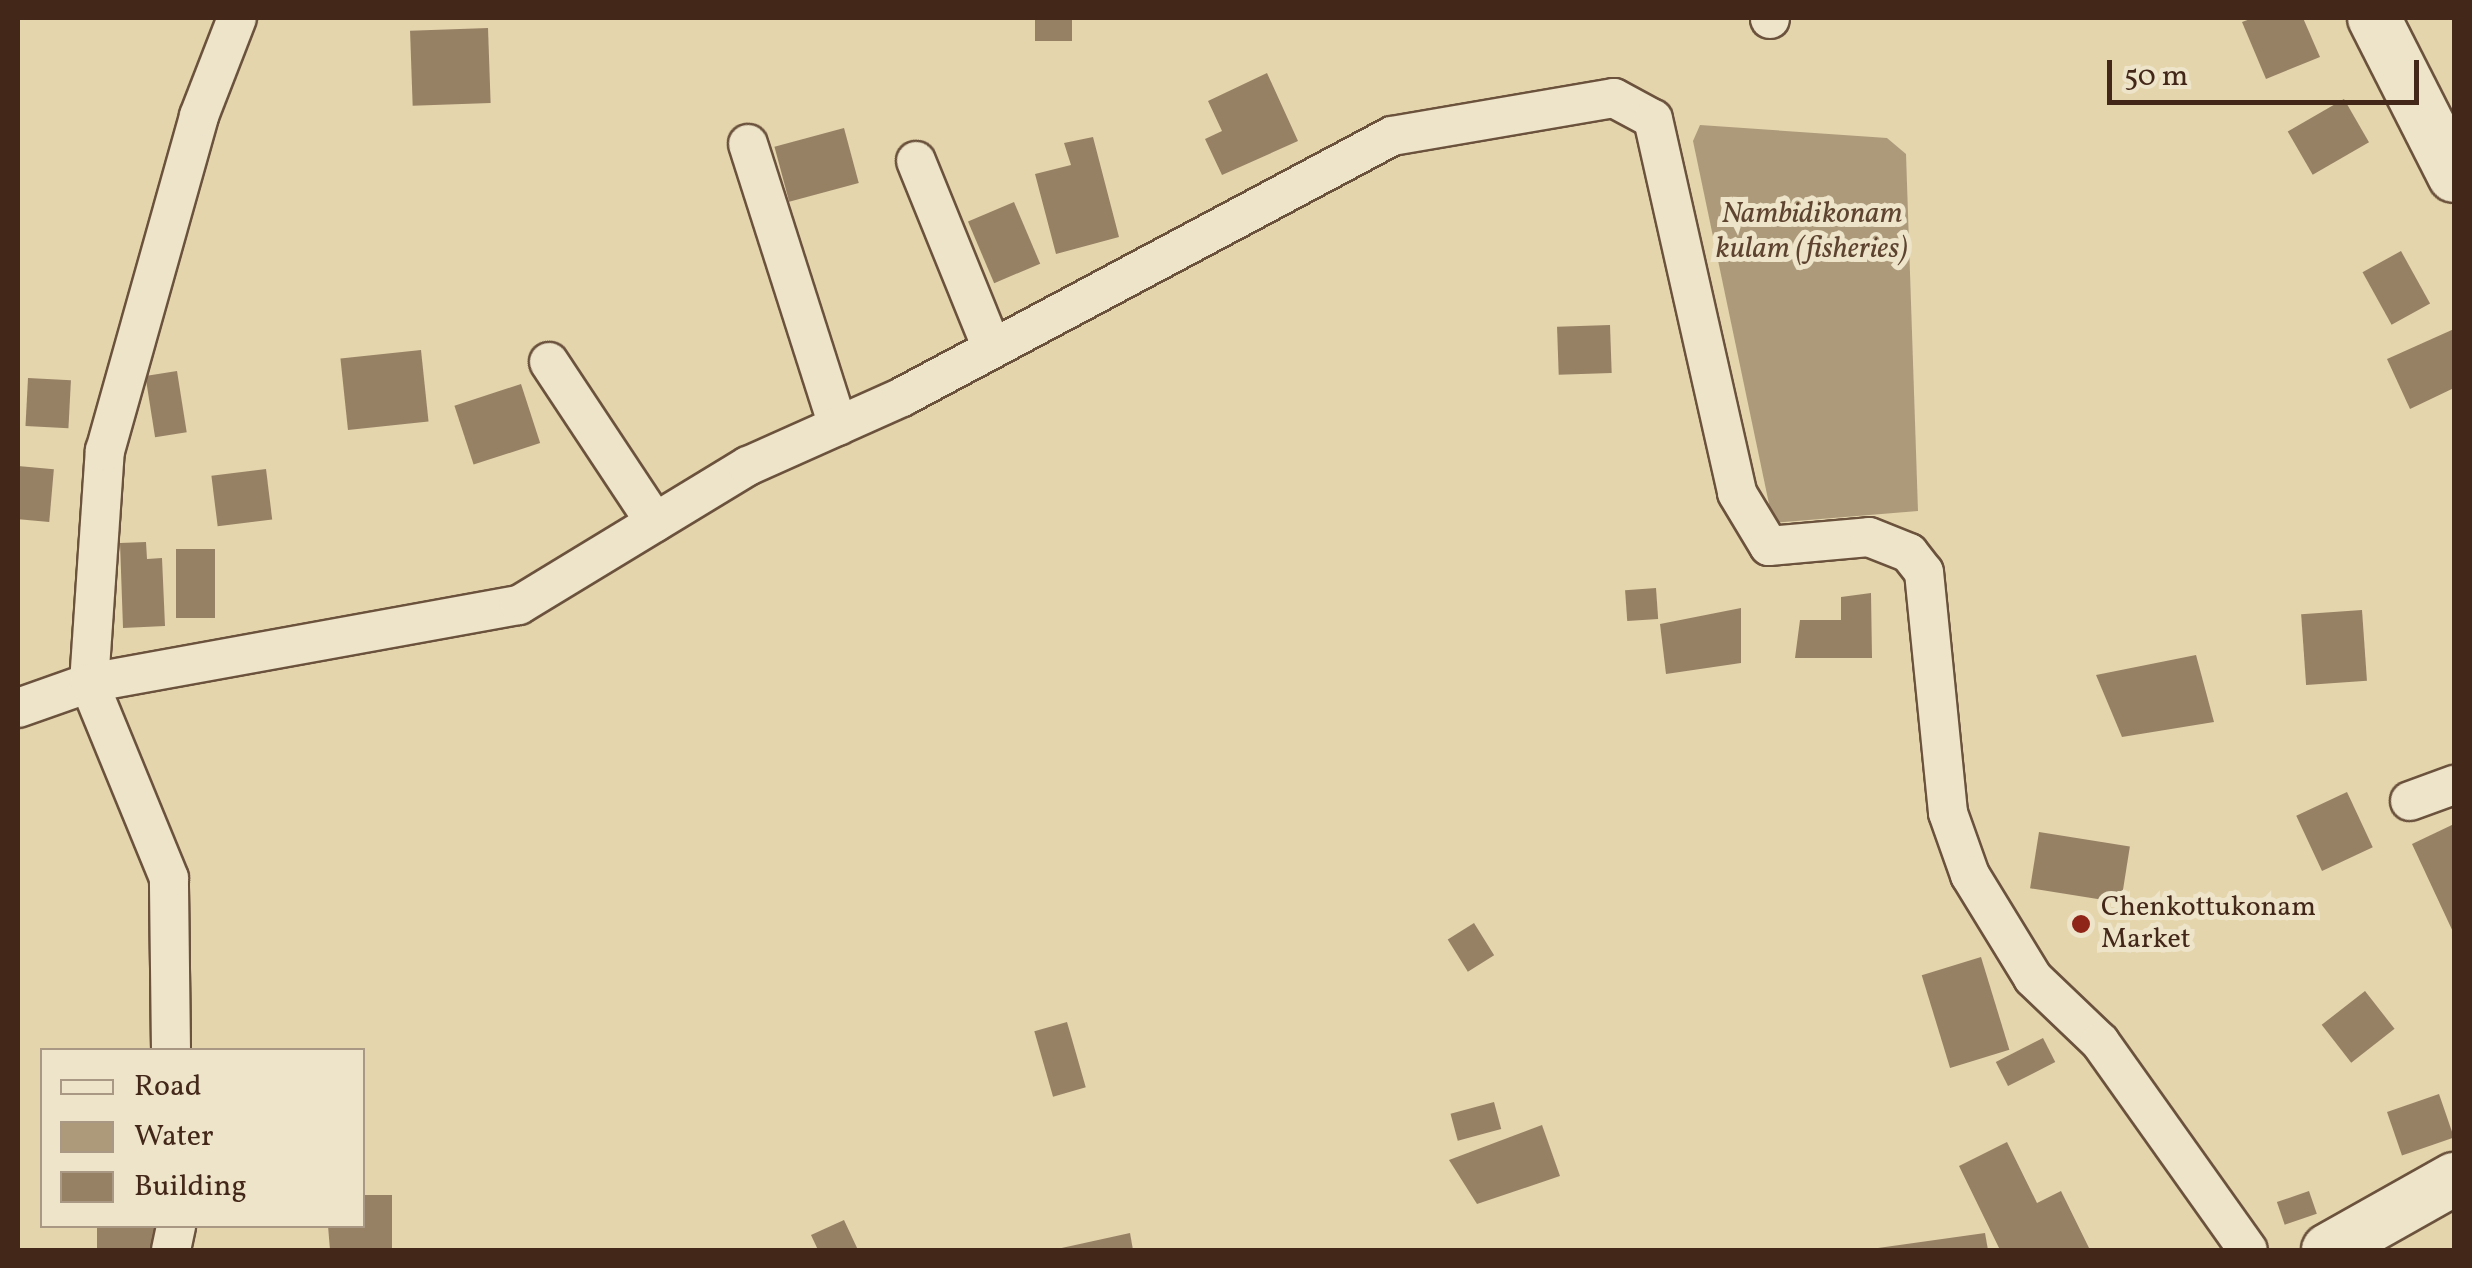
<!DOCTYPE html>
<style>
body{margin:0}
#map{position:relative;width:2472px;height:1268px;overflow:hidden;background:#e4d5ad;font-family:Vollkorn,serif}
div>[style]{position:absolute}
.water>*{inset:0;background:#ad9a7a}
.building>*{inset:0;background:#978165;transform-origin:0 0}
.roads{filter:drop-shadow(2px 0 #6b523d) drop-shadow(-2px 0 #6b523d) drop-shadow(0 2px #6b523d) drop-shadow(0 -2px #6b523d)}
.street>*{height:38px;margin:-19px;padding:0 19px;transform-origin:19px;border-radius:19px;background:#ede4ca}
.secondary>*{height:52px;margin:-26px;padding:0 26px;transform-origin:26px;border-radius:26px;background:#ede4ca}
.dots>*{width:28px;height:28px;translate:-50% -50%;box-sizing:border-box;border:5px solid #ede4ca;border-radius:50%}
span{translate:-50% -50%;white-space:nowrap;text-align:center;line-height:1.15;-webkit-text-stroke:10px #ede4ca;paint-order:stroke}
.poi-label{font-size:28px;color:#432718}
.left{translate:0 -50%;text-align:left}
.water-label{font-size:30px;color:#5e4430;font-style:italic}
.frame{position:absolute;inset:0;border:20px solid #432718;pointer-events:none}
.legend{position:absolute;left:40px;top:1048px;width:325px;height:180px;box-sizing:border-box;background:#ede4ca;border:2px solid #a99883;margin:0;padding:12px 18px;list-style:none;font-size:30px;color:#432718}
.legend li{display:flex;align-items:center;gap:20px;height:50px}
.legend b{width:50px;border:2px solid #a99883}
.scale{position:absolute;left:2107px;top:60px;width:312px;height:45px;box-sizing:border-box;border:5px solid #432718;border-top:0;padding-left:12px;font-size:30px;line-height:35px;white-space:nowrap;color:#432718;-webkit-text-stroke:8px #ede4ca;paint-order:stroke}
</style>
<div id="map">
<div class="water">
<div style="clip-path:polygon(1700px 125px,1887px 138px,1906px 154px,1918px 511px,1773px 523px,1693px 141px)"></div>
</div>
<div class="building">
<div style="left:1035px;top:18px;width:37px;height:23px"></div>
<div style="clip-path:polygon(2253px 18px,2303px 18px,2320px 57px,2266px 79px,2242px 22px)"></div>
<div style="left:488px;top:28px;width:75px;height:78px;rotate:88deg"></div>
<div style="clip-path:polygon(1267px 73px,1298px 141px,1222px 175px,1205px 139px,1222px 131px,1208px 101px)"></div>
<div style="left:2344px;top:99px;width:50px;height:65px;rotate:60deg"></div>
<div style="left:844px;top:128px;width:57px;height:72px;rotate:75deg"></div>
<div style="clip-path:polygon(1093px 137px,1119px 237px,1056px 254px,1035px 174px,1071px 165px,1064px 143px)"></div>
<div style="left:1014px;top:202px;width:67px;height:50px;rotate:67deg"></div>
<div style="left:2401px;top:251px;width:60px;height:44px;rotate:61deg"></div>
<div style="left:1610px;top:325px;width:48px;height:53px;rotate:88deg"></div>
<div style="clip-path:polygon(2454px 329px,2454px 388px,2410px 409px,2387px 359px)"></div>
<div style="left:421px;top:350px;width:72px;height:81px;rotate:84deg"></div>
<div style="left:177px;top:371px;width:62px;height:32px;rotate:81deg"></div>
<div style="left:28px;top:378px;width:43px;height:48px;rotate:3deg"></div>
<div style="left:521px;top:384px;width:62px;height:70px;rotate:72deg"></div>
<div style="left:18px;top:466px;width:36px;height:53px;rotate:5deg"></div>
<div style="left:266px;top:469px;width:51px;height:55px;rotate:83deg"></div>
<div style="clip-path:polygon(146px 542px,147px 559px,162px 558px,165px 626px,123px 628px,120px 543px)"></div>
<div style="left:176px;top:549px;width:39px;height:69px"></div>
<div style="left:1656px;top:588px;width:31px;height:31px;rotate:86deg"></div>
<div style="clip-path:polygon(1871px 593px,1872px 658px,1795px 658px,1800px 620px,1841px 620px,1841px 597px)"></div>
<div style="clip-path:polygon(1741px 608px,1741px 663px,1666px 674px,1660px 624px)"></div>
<div style="left:2362px;top:610px;width:71px;height:61px;rotate:86deg"></div>
<div style="clip-path:polygon(2196px 655px,2214px 722px,2122px 737px,2096px 675px)"></div>
<div style="left:2347px;top:792px;width:61px;height:56px;rotate:65deg"></div>
<div style="clip-path:polygon(2454px 824px,2454px 934px,2412px 844px)"></div>
<div style="left:2039px;top:832px;width:92px;height:57px;rotate:9deg"></div>
<div style="left:1474px;top:923px;width:38px;height:31px;rotate:58deg"></div>
<div style="left:1981px;top:957px;width:97px;height:62px;rotate:73deg"></div>
<div style="left:2365px;top:991px;width:48px;height:55px;rotate:52deg"></div>
<div style="left:1067px;top:1022px;width:68px;height:34px;rotate:74deg"></div>
<div style="left:2043px;top:1038px;width:27px;height:53px;rotate:63deg"></div>
<div style="left:2439px;top:1094px;width:46px;height:55px;rotate:71deg"></div>
<div style="left:1494px;top:1102px;width:28px;height:45px;rotate:75deg"></div>
<div style="clip-path:polygon(1542px 1125px,1560px 1176px,1477px 1204px,1449px 1160px)"></div>
<div style="clip-path:polygon(2007px 1142px,2037px 1203px,2061px 1191px,2090px 1250px,2000px 1250px,1959px 1166px)"></div>
<div style="left:2309px;top:1191px;width:24px;height:34px;rotate:71deg"></div>
<div style="clip-path:polygon(362px 1195px,392px 1195px,392px 1250px,330px 1250px,328px 1226px,362px 1226px)"></div>
<div style="clip-path:polygon(844px 1220px,858px 1250px,818px 1250px,811px 1235px)"></div>
<div style="left:97px;top:1226px;width:68px;height:24px"></div>
<div style="clip-path:polygon(1130px 1233px,1133px 1250px,1057px 1250px,1057px 1249px)"></div>
<div style="clip-path:polygon(1985px 1233px,1988px 1250px,1878px 1250px,1878px 1248px)"></div>
</div>
<div class="roads">
<div class="street">
<div style="left:1770px;top:19px;width:1px;rotate:-90deg"></div>
<div style="left:748px;top:144px;width:296px;rotate:72.3deg"></div>
<div style="left:916px;top:161px;width:202px;rotate:67.9deg"></div>
<div style="left:549px;top:362px;width:192px;rotate:56.5deg"></div>
<div style="left:18px;top:708px;width:75px;rotate:-19.4deg"></div>
<div style="left:89px;top:683px;width:233px;rotate:-86.1deg"></div>
<div style="left:105px;top:451px;width:348px;rotate:-74.3deg"></div>
<div style="left:199px;top:116px;width:105px;rotate:-68.8deg"></div>
<div style="left:2410px;top:801px;width:47px;rotate:-20deg"></div>
<div style="left:171px;top:1050px;width:172px;rotate:-90.7deg"></div>
<div style="left:169px;top:878px;width:211px;rotate:-112.3deg"></div>
<div style="left:89px;top:683px;width:437px;rotate:-10.3deg"></div>
<div style="left:519px;top:605px;width:268px;rotate:-31.3deg"></div>
<div style="left:748px;top:466px;width:169px;rotate:-24.1deg"></div>
<div style="left:902px;top:397px;width:555px;rotate:-28.04deg"></div>
<div style="left:1392px;top:136px;width:225px;rotate:-9.7deg"></div>
<div style="left:1614px;top:98px;width:44px;rotate:28.3deg"></div>
<div style="left:1653px;top:119px;width:383px;rotate:77.3deg"></div>
<div style="left:1737px;top:493px;width:62px;rotate:58.9deg"></div>
<div style="left:1769px;top:546px;width:100px;rotate:-5.1deg"></div>
<div style="left:1869px;top:537px;width:43px;rotate:21.8deg"></div>
<div style="left:1909px;top:553px;width:24px;rotate:52deg"></div>
<div style="left:1924px;top:572px;width:242px;rotate:84.3deg"></div>
<div style="left:1948px;top:813px;width:66px;rotate:70.5deg"></div>
<div style="left:1970px;top:875px;width:121px;rotate:58.5deg"></div>
<div style="left:2033px;top:978px;width:93px;rotate:43.7deg"></div>
<div style="left:2100px;top:1042px;width:255px;rotate:54.6deg"></div>
<div style="left:171px;top:1250px;width:25px;rotate:-78deg"></div>
</div>
<div class="secondary">
<div style="left:2374px;top:18px;width:177px;rotate:63.1deg"></div>
<div style="left:2328px;top:1250px;width:145px;rotate:-29.4deg"></div>
</div>
</div>
<div class="dots">
<div style="left:2081px;top:924px;background:#8f2418"></div>
</div>
<div class="poi-label">
<span class="left" style="left:2101px;top:924px">Chenkottukonam<br>Market</span>
</div>
<div class="water-label">
<span style="left:1812px;top:231px">Nambidikonam<br>kulam (fisheries)</span>
</div>
<div class="frame"></div>
<ul class="legend">
<li><b style="height:12px;background:#ede4ca"></b>Road</li>
<li><b style="height:28px;background:#ad9a7a"></b>Water</li>
<li><b style="height:28px;background:#978165"></b>Building</li>
</ul>
<div class="scale">50 m</div>
</div>
